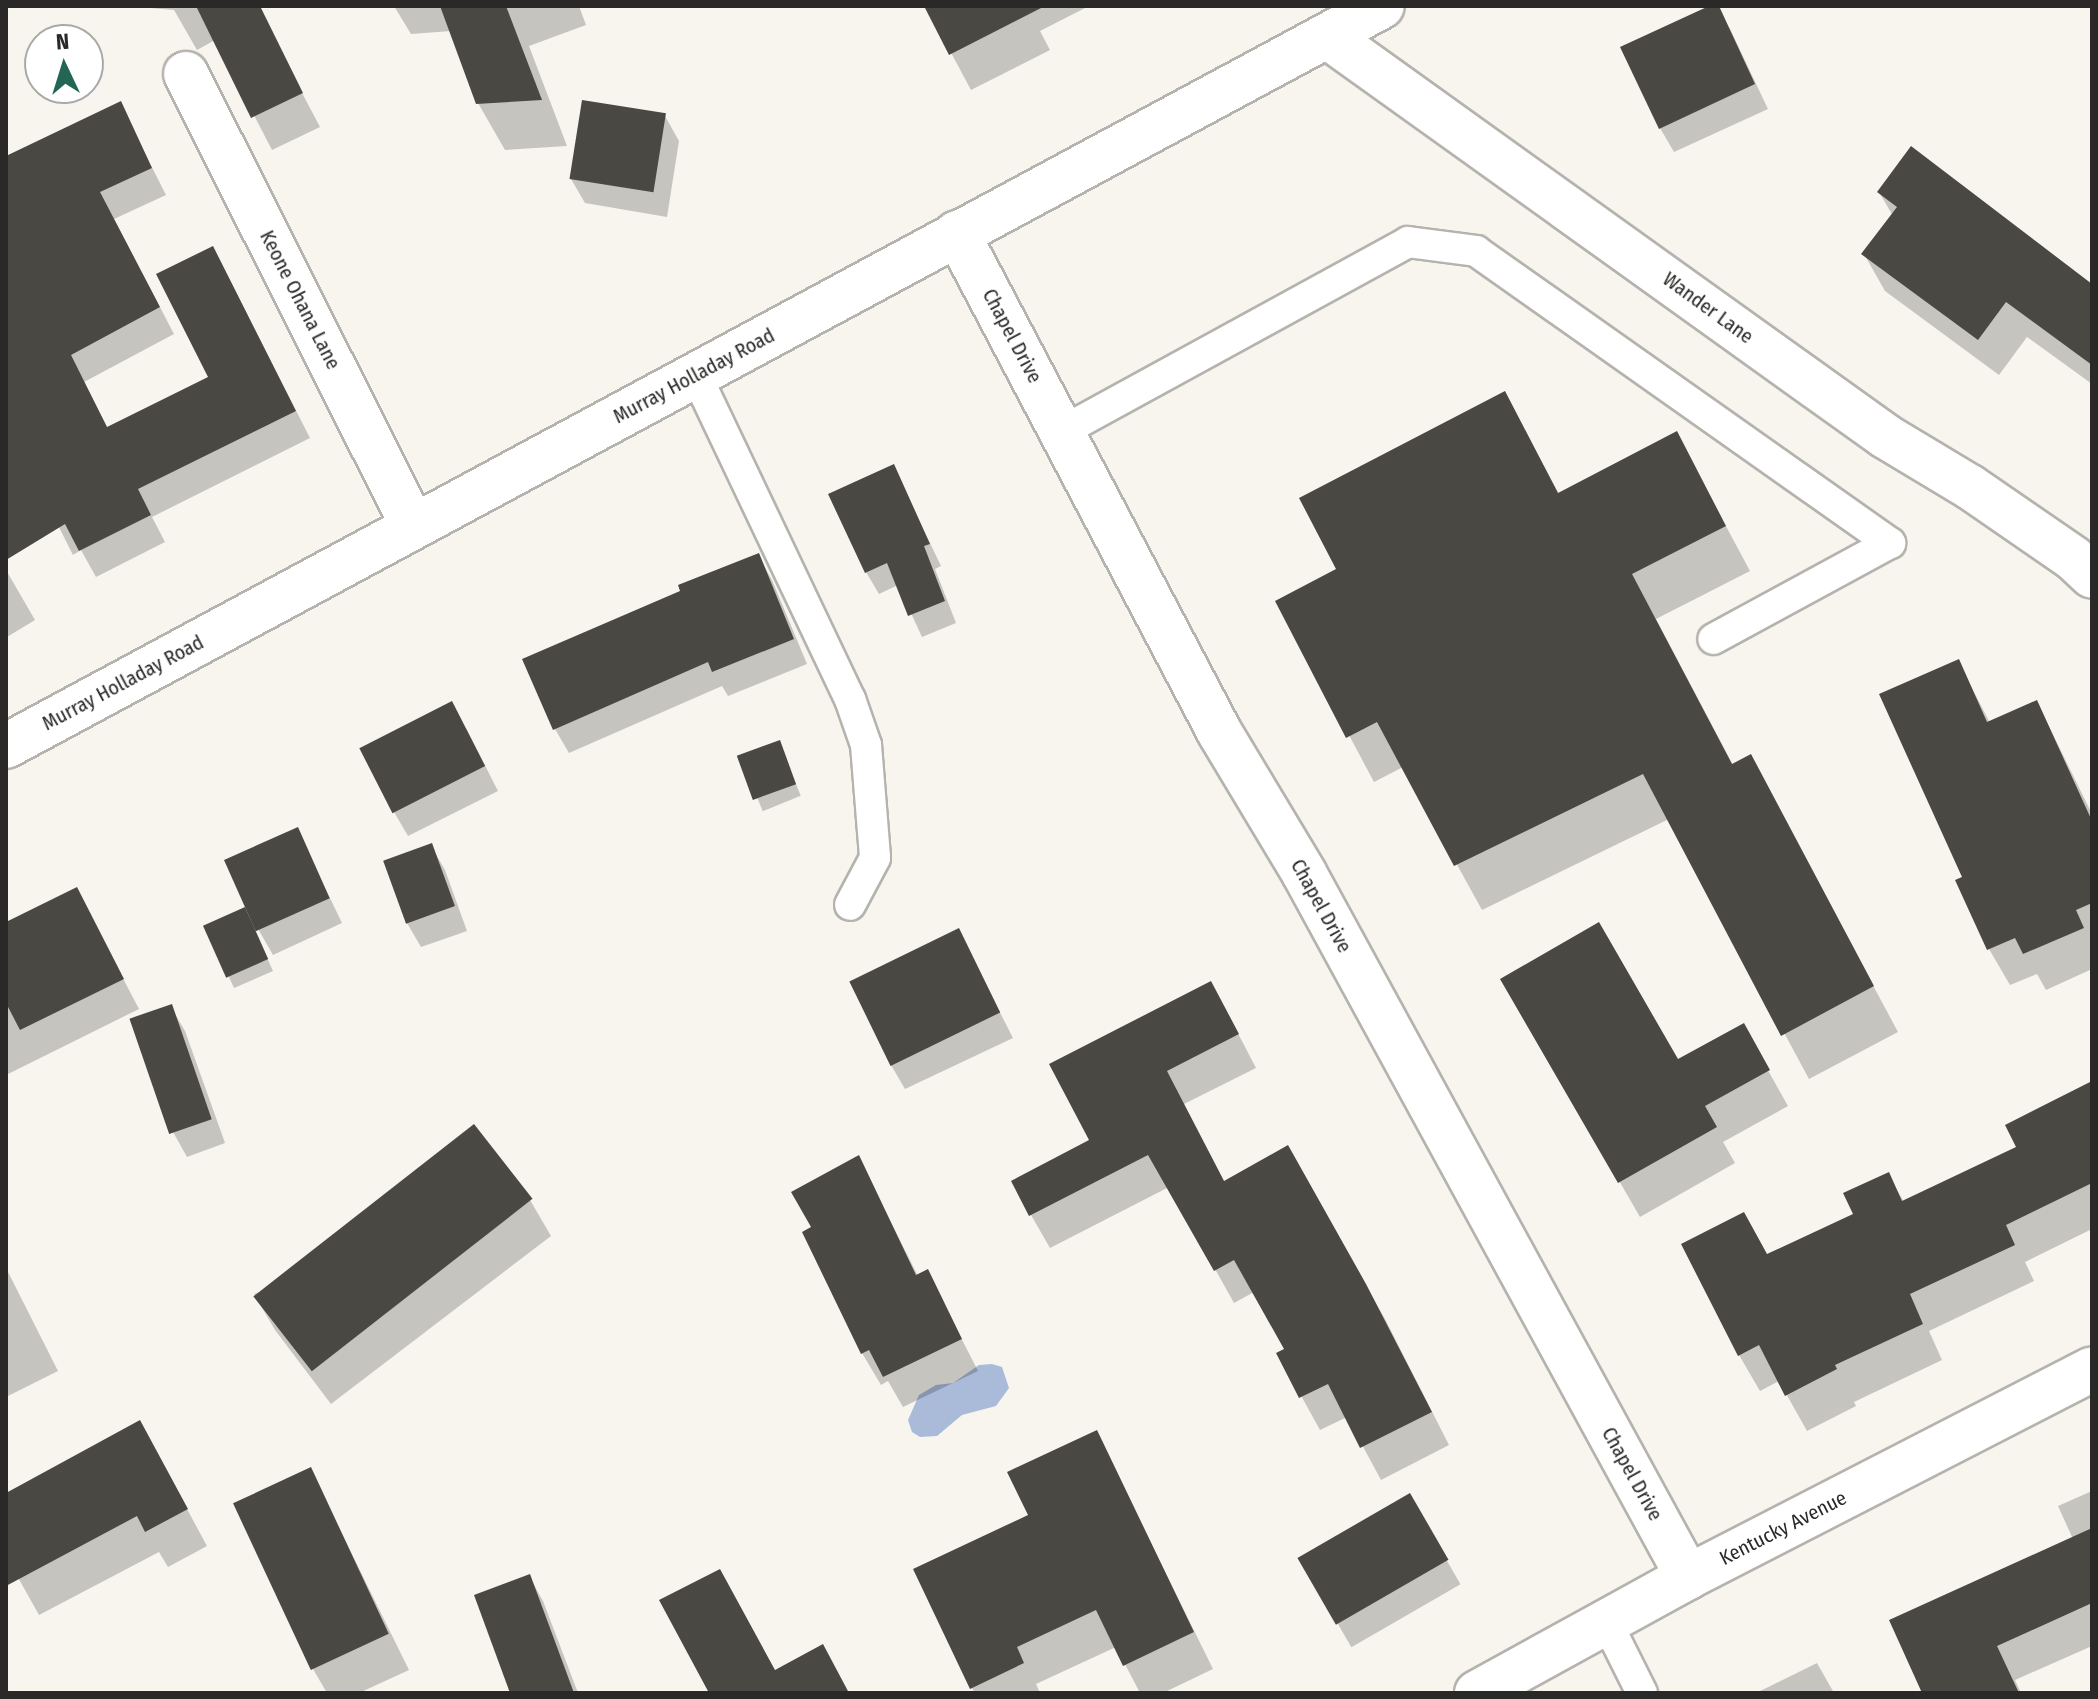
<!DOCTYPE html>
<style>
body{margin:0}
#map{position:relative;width:2098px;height:1699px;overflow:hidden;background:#f7f5ee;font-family:"Fira Sans Condensed",sans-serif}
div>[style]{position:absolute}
.water>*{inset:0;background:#aabbda}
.shadow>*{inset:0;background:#0003;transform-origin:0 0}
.building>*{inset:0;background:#4a4842;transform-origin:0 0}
.roads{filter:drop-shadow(2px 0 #b5b3ad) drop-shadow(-2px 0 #b5b3ad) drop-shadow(0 2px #b5b3ad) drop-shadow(0 -2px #b5b3ad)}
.service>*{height:30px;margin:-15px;padding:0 15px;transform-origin:15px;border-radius:15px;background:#fff}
.minor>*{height:44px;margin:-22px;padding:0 22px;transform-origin:22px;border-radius:22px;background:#fff}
.tertiary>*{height:44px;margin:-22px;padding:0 22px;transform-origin:22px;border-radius:22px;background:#fff}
span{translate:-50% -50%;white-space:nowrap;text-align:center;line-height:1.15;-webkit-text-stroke:8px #fff;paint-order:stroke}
.street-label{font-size:20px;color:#2a2927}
.frame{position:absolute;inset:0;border:8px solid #2a2927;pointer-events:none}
.north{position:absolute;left:24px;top:24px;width:80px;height:80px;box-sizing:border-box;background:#fff;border:2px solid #aaa9a9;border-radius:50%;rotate:356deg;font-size:22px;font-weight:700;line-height:32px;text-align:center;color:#2a2927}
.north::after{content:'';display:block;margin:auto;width:28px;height:36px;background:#236656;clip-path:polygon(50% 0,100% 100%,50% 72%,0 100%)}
</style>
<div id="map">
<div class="water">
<div style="clip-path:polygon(992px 1364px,1002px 1367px,1009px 1388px,996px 1406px,962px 1415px,937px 1436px,920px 1437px,912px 1432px,908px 1420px,919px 1395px,936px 1385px,953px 1383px,979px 1365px)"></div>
</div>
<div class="shadow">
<div style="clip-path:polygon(127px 6px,244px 6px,281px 53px,320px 127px,272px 150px,215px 40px,197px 50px,174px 10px)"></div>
<div style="clip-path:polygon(394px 6px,579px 6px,586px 25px,529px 46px,567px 146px,505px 150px,478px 103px,451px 31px,411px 34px)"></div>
<div style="clip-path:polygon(926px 6px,1089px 6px,1040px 31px,1050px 50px,971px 90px)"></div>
<div style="clip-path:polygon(1714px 6px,1730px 29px,1768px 109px,1674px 152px,1660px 128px)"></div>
<div style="clip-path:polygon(120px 104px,166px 195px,114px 219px,174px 334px,84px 382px,108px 429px,210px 378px,227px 275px,310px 438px,152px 517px,165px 542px,96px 577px,81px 550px,73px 555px,6px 422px,6px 158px)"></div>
<div style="clip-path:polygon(665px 116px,679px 141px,667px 217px,585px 203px,571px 179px)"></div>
<div style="clip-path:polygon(1879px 192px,2092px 286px,2092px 384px,2027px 337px,1999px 375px,1885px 291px,1864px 254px,1893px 216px)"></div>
<div style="clip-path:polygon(1504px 393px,1559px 494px,1676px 433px,1750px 571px,1656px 619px,1733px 765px,1750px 756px,1898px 1032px,1809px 1079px,1669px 819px,1482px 910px,1403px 767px,1374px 782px,1278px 602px,1339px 570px)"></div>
<div style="clip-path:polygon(893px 466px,941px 566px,935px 569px,956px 623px,922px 637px,898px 585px,879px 594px,866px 572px)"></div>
<div style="clip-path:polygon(758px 555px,772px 580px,807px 664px,728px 696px,722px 686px,569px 753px,555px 729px,682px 592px)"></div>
<div style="clip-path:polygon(6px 570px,35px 620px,7px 637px,6px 635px)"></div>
<div style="clip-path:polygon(1958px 661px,1990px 723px,2037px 702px,2092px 814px,2092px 969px,2046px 990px,2037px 974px,2010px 985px,1989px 949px,1965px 878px)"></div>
<div style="clip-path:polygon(466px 728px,498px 791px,408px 836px,394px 812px)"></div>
<div style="left:779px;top:742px;width:58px;height:41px;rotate:68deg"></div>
<div style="clip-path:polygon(297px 830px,342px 923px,273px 955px,257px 927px,254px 929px,273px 971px,234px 988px,206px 927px,245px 910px,252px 922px,254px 921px)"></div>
<div style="clip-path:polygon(431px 846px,445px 870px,467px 931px,421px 947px,407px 923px)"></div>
<div style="clip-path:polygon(76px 889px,139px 1009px,6px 1075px,6px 924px)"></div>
<div style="clip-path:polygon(958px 930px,1013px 1038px,905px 1089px,891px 1065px)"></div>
<div style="clip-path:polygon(1503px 980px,1677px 1061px,1743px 1026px,1788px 1106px,1723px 1142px,1735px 1163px,1640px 1217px)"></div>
<div style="clip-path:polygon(171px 1007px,185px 1031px,225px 1143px,187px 1157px,173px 1132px)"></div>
<div style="clip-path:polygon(1229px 1016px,1256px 1068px,1184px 1104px,1225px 1183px,1287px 1148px,1385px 1319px,1449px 1445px,1381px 1480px,1347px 1417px,1320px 1430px,1278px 1354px,1286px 1350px,1254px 1292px,1234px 1303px,1169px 1187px,1050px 1248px,1031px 1215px,1091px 1141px,1052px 1065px)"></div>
<div style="clip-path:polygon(2092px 1084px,2092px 1229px,2025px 1262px,2034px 1281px,1929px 1331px,1942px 1360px,1854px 1402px,1856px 1406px,1807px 1431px,1779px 1381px,1760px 1391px,1739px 1355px,1768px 1256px,1856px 1215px,1888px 1175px,1904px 1202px,2018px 1148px)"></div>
<div style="clip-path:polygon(858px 1157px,918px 1276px,927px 1271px,978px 1371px,903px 1407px,888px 1381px,881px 1385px,862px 1353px)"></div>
<div style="clip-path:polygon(530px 1200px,551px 1236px,331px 1404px,275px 1330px,254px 1294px)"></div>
<div style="clip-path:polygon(6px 1268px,58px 1371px,6px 1397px)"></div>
<div style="clip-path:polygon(1096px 1432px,1213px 1669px,1163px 1693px,1140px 1693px,1116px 1647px,1036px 1684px,1040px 1693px,975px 1693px,972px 1688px,1030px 1516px)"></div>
<div style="clip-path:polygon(160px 1459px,207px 1546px,168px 1567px,159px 1552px,39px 1615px,6px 1556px,6px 1495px)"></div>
<div style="clip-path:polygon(310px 1469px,409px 1670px,359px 1693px,327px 1693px,313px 1669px)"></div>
<div style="clip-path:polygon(2092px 1491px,2092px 1646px,2015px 1680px,2021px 1693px,1924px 1693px,2073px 1539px,2058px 1506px)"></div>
<div style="left:1409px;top:1495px;width:103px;height:126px;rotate:60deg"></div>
<div style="clip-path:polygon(529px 1576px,543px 1601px,578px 1693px,513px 1693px)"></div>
<div style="clip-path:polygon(1817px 1663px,1834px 1693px,1756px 1693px)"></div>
</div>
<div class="building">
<div style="clip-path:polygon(196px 6px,260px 6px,303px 93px,251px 118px)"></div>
<div style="clip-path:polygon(440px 6px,506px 6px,542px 100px,476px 104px)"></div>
<div style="clip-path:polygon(924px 6px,1045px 6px,949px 55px)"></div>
<div style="clip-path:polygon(1709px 6px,1719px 6px,1755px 84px,1659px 129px,1620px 47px)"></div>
<div style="left:582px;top:100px;width:85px;height:80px;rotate:9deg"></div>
<div style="clip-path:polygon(121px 101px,152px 168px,100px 192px,160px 307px,71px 355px,107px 427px,208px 377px,156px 274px,213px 246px,296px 411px,138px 489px,151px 515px,79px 551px,65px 524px,6px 560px,6px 156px)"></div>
<div style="clip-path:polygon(1911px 146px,2092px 284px,2092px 365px,2006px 302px,1978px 340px,1861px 254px,1897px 207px,1877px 192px)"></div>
<div style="clip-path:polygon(1505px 391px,1558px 493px,1677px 431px,1726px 526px,1632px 574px,1732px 764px,1751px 754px,1874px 986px,1781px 1036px,1643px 774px,1454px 866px,1377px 722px,1346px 738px,1275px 601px,1336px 569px,1299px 498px)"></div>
<div style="clip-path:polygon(894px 464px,930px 544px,924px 546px,945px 601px,908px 616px,887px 563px,865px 573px,828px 494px)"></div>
<div style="clip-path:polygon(759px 553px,794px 639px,712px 672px,708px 662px,553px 730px,522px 659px,680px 591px,678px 585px)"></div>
<div style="clip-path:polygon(1959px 659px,1987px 722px,2037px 700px,2092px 821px,2092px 903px,2076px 910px,2084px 928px,2023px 954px,2015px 938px,1987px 950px,1955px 880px,1962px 877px,1879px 694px)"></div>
<div style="left:452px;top:701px;width:73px;height:104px;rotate:63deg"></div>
<div style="left:780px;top:740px;width:47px;height:46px;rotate:70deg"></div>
<div style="left:298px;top:827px;width:78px;height:81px;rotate:66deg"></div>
<div style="left:432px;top:843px;width:67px;height:52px;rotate:70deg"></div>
<div style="clip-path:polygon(77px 887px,124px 979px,20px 1030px,6px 1003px,6px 922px)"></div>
<div style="left:245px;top:907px;width:57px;height:46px;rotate:66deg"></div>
<div style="clip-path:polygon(1599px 922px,1678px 1059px,1744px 1023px,1770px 1070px,1705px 1106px,1717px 1127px,1618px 1183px,1500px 979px)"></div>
<div style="left:959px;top:928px;width:94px;height:122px;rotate:64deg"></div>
<div style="clip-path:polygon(1211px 981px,1239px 1034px,1167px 1071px,1224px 1181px,1288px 1145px,1366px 1284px,1432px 1412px,1360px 1448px,1328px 1384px,1299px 1398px,1276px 1353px,1284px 1349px,1234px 1260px,1214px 1271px,1148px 1155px,1029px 1216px,1011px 1181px,1089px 1140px,1049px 1064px)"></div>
<div style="left:172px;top:1004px;width:122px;height:45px;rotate:71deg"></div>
<div style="clip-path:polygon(2092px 1081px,2092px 1183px,2006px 1225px,2015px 1245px,1910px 1294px,1923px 1324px,1835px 1365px,1837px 1369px,1785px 1396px,1759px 1345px,1738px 1356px,1681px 1244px,1744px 1212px,1767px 1254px,1853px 1214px,1843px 1193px,1889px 1172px,1902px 1201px,2016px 1147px,2005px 1125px)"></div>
<div style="left:474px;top:1124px;width:95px;height:280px;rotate:52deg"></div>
<div style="clip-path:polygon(859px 1155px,916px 1275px,928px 1269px,962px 1339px,883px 1377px,869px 1350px,861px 1354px,802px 1232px,811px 1227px,791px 1192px)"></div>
<div style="clip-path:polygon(140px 1420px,188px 1509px,145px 1532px,137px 1516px,6px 1586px,6px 1493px)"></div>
<div style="clip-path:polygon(1097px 1430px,1194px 1632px,1123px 1666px,1096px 1610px,1017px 1647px,1024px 1663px,970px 1689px,913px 1569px,1028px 1515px,1007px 1472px)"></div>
<div style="left:311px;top:1467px;width:184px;height:86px;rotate:65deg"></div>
<div style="left:1410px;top:1493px;width:77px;height:130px;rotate:60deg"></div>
<div style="clip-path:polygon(2092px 1528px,2092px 1603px,1997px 1646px,2019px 1693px,1922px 1693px,1889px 1620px)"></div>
<div style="clip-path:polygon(720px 1569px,775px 1670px,823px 1644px,849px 1693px,709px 1693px,659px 1600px)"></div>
<div style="clip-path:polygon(530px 1574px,574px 1693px,510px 1693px,474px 1595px)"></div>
</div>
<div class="roads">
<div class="service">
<div style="left:696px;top:375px;width:359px;rotate:64.6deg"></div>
<div style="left:850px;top:699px;width:49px;rotate:70.8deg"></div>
<div style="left:866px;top:745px;width:113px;rotate:85.4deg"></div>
<div style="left:875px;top:858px;width:53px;rotate:118deg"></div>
<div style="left:1063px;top:431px;width:393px;rotate:-28.7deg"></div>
<div style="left:1408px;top:242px;width:69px;rotate:7.5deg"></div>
<div style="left:1476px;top:251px;width:507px;rotate:35.2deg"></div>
<div style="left:1890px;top:543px;width:201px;rotate:151.5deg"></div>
<div style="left:1606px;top:1621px;width:80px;rotate:63.4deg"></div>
</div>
<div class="minor">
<div style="left:1327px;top:36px;width:687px;rotate:35.63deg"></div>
<div style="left:1885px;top:436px;width:99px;rotate:31deg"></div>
<div style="left:1970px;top:487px;width:125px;rotate:34.6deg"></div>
<div style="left:2073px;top:558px;width:26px;rotate:43deg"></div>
<div style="left:186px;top:74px;width:506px;rotate:63.33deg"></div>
<div style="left:957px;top:233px;width:565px;rotate:62.26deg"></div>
<div style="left:1220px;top:733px;width:163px;rotate:59deg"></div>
<div style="left:1304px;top:873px;width:802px;rotate:61.39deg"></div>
<div style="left:1477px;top:1693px;width:241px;rotate:-28.8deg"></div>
<div style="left:1688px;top:1577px;width:454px;rotate:-27.2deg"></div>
</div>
<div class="tertiary">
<div style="left:6px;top:746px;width:1562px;rotate:-28.27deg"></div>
</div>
</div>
<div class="street-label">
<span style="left:300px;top:300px;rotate:63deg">Keone Ohana Lane</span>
<span style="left:1708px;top:308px;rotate:36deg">Wander Lane</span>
<span style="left:1012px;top:336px;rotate:62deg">Chapel Drive</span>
<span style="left:694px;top:376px;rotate:-28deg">Murray Holladay Road</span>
<span style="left:123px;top:683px;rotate:-28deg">Murray Holladay Road</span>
<span style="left:1321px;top:906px;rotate:61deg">Chapel Drive</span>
<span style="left:1632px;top:1474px;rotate:61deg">Chapel Drive</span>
<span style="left:1783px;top:1528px;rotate:-27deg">Kentucky Avenue</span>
</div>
<div class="frame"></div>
<div class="north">N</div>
</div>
